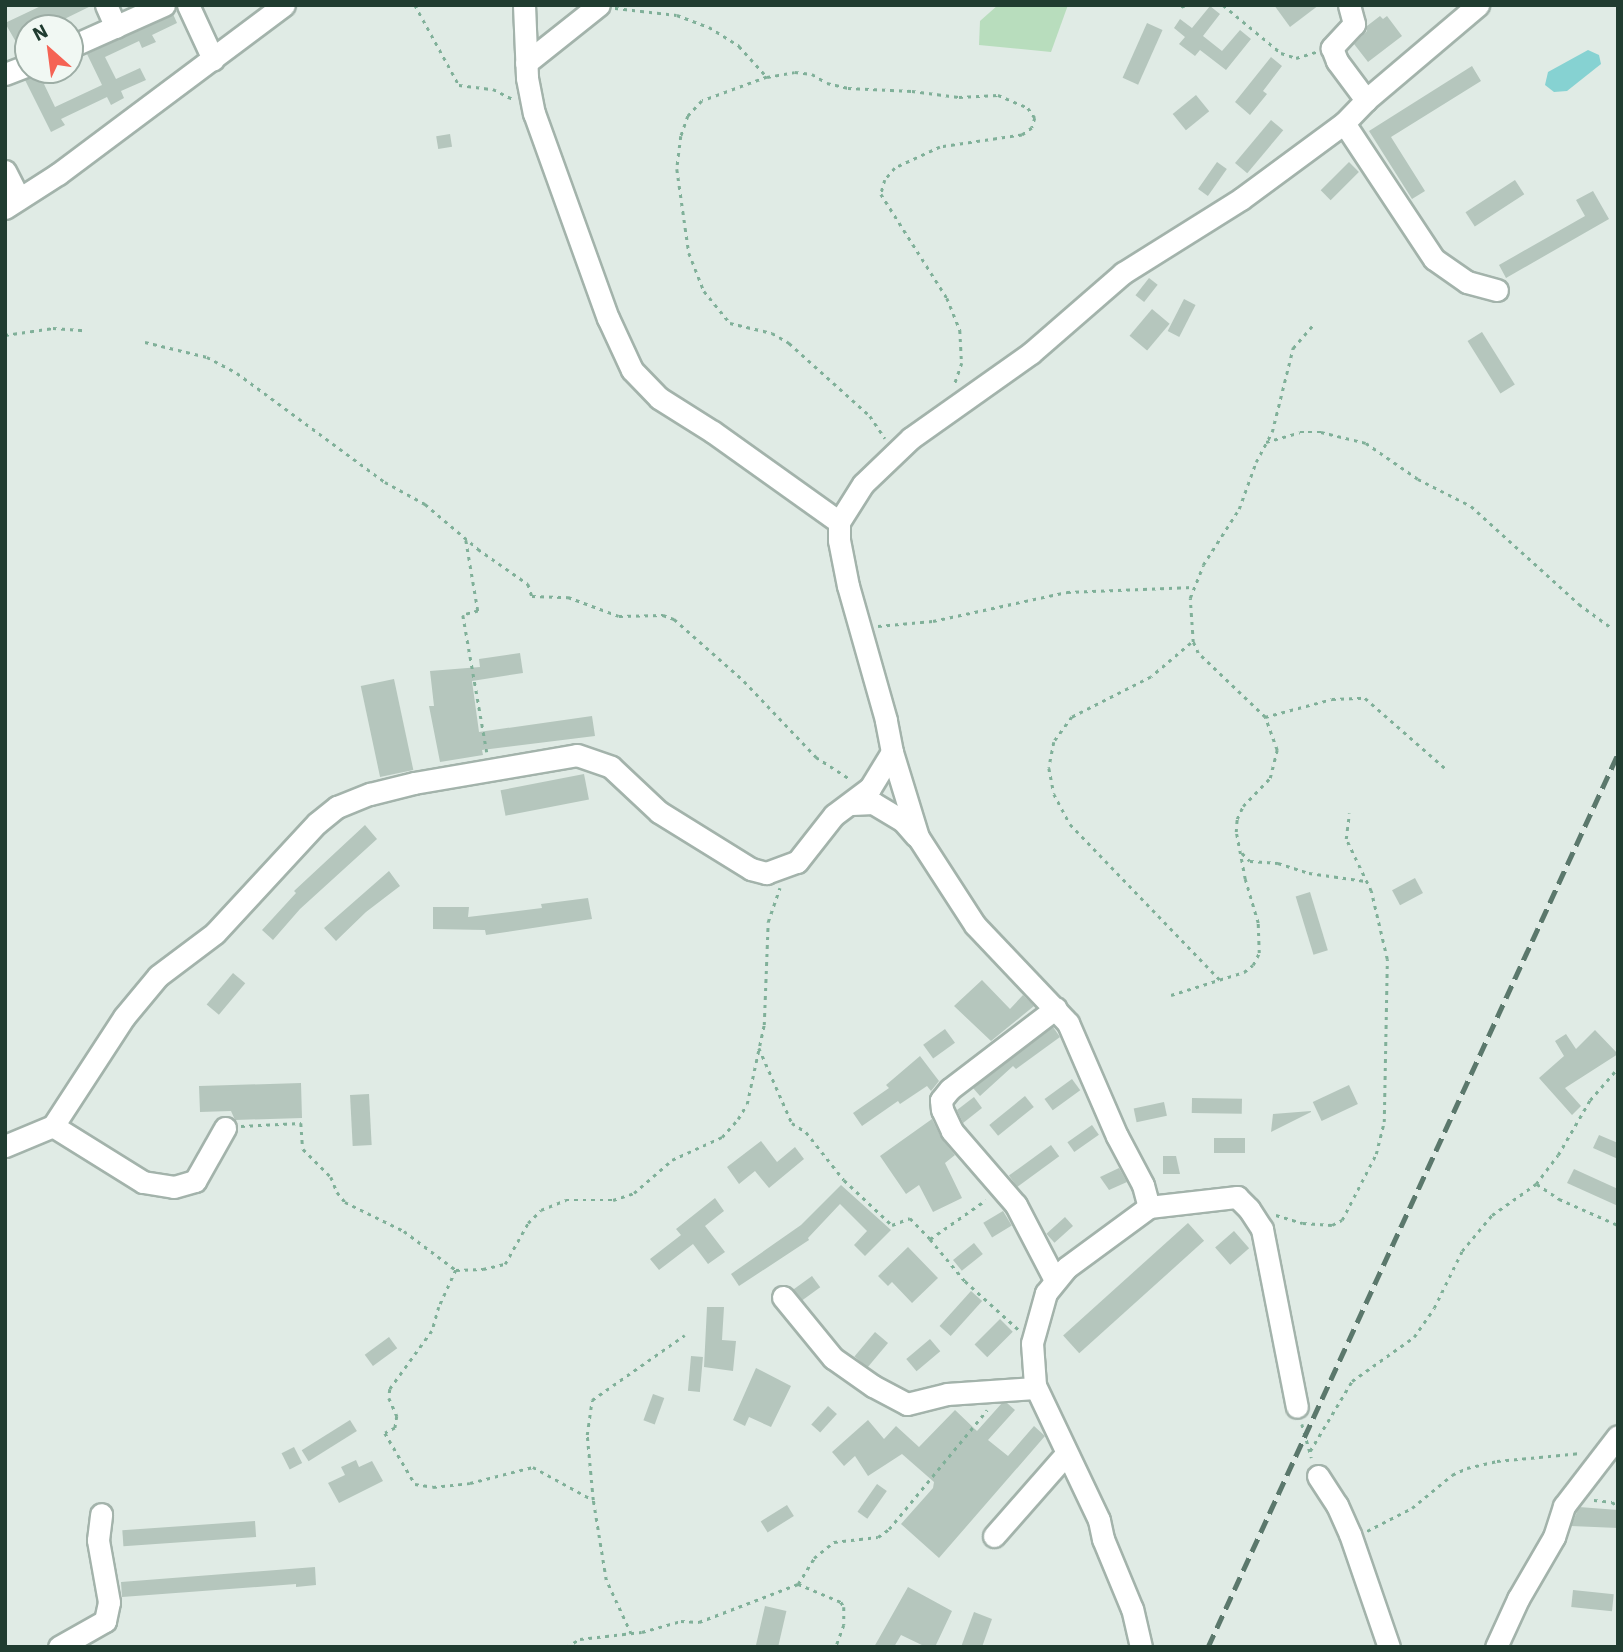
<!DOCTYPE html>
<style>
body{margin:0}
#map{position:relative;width:1623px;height:1652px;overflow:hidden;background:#e0ebe5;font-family:"IBM Plex Sans",sans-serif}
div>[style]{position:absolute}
.green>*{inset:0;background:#b8ddbd}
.water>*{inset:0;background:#86d2d2}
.building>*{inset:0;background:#b5c6bd;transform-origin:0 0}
.path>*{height:2.5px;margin-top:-1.25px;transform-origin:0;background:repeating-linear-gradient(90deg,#80b099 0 3.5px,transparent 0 8.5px)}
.roads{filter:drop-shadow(2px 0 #a3b3ab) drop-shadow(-2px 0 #a3b3ab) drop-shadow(0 2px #a3b3ab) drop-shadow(0 -2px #a3b3ab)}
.minor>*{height:21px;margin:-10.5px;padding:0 10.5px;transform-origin:10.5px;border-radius:10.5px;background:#fff}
.rail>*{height:5px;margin-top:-2.5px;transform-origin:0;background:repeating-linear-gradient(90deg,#5b786c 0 14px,transparent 0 21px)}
span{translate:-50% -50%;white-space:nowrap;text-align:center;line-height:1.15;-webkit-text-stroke:5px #f1f8f3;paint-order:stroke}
.frame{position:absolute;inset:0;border:7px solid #203c30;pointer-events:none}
.north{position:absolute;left:14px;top:14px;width:70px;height:70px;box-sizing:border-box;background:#f1f8f3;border:2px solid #9dada5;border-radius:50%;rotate:332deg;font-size:19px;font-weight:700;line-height:28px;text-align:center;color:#203c30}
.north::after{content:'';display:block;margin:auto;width:24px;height:32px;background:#f56354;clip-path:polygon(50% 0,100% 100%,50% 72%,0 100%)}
</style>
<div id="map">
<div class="green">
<div style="clip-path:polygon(998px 5px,1068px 5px,1051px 52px,979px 45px,980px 21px)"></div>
</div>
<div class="water">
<div style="clip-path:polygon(1588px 50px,1599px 55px,1601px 64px,1567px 91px,1554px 92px,1545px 85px,1548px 72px)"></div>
</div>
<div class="building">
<div style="clip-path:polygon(43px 5px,93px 5px,46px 28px,28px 28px,28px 37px,16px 42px,5px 23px)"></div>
<div style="clip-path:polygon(1274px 5px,1319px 5px,1290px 27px)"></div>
<div style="clip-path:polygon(1210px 6px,1220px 14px,1203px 36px,1222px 51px,1240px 30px,1251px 39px,1226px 70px,1200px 50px,1195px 56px,1179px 44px,1185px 37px,1174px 28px,1180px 19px,1192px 28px)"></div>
<div style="clip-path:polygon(173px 14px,177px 23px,152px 35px,156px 42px,142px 48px,139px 41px,105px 57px,116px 79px,140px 68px,146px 80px,121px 91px,124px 98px,111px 105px,107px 97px,61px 119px,65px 125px,51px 132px,25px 80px,43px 70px,73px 70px,44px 84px,55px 107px,102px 85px,87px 54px)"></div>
<div style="clip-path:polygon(1380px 16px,1383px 19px,1387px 16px,1402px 36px,1368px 62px,1354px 44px,1367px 31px,1367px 26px)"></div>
<div style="left:1147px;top:23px;width:17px;height:60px;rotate:24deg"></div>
<div style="clip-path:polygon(1271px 57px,1282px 66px,1263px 91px,1267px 94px,1250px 115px,1235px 102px)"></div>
<div style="clip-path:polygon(1472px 66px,1481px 81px,1391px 137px,1425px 191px,1412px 199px,1369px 131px)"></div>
<div style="left:1196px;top:95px;width:21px;height:30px;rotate:51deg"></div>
<div style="left:1271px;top:120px;width:16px;height:56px;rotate:40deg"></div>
<div style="left:450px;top:134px;width:13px;height:14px;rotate:81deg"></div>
<div style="left:1217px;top:162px;width:12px;height:33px;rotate:35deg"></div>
<div style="left:1349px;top:162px;width:14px;height:40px;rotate:45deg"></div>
<div style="left:1515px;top:180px;width:17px;height:59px;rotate:57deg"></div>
<div style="clip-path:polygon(1593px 191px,1609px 219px,1506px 278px,1499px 265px,1585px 216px,1576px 200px)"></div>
<div style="left:1149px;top:278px;width:11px;height:22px;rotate:38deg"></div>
<div style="left:1184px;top:299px;width:13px;height:36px;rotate:27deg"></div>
<div style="left:1152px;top:309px;width:23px;height:35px;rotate:40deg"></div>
<div style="left:1482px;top:332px;width:62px;height:17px;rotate:58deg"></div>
<div style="clip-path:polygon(520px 653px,523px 673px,472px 681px,479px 732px,592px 716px,595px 736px,482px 750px,483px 755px,440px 762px,429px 706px,434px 706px,430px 671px,480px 667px,479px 659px)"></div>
<div style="left:394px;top:679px;width:93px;height:34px;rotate:78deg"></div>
<div style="left:584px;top:774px;width:26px;height:85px;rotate:79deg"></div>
<div style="clip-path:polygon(365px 825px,377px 839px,300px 909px,273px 940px,262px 930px,296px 893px,294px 891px)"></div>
<div style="clip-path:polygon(389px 871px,400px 886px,366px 912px,336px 941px,324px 928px)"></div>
<div style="left:1415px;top:878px;width:17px;height:26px;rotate:62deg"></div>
<div style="left:1310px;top:892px;width:61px;height:15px;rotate:73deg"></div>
<div style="clip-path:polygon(588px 898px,592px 919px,486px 935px,485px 930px,433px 929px,433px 907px,469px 907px,468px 917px,542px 908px,541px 904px)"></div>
<div style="left:233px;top:973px;width:16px;height:41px;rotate:40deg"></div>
<div style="clip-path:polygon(982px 980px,1010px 1009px,1023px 995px,1034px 1006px,991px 1041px,954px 1006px)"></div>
<div style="clip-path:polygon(1053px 1027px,1060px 1037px,1016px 1069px,1013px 1066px,980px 1096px,973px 1088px)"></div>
<div style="left:945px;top:1029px;width:17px;height:27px;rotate:54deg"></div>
<div style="clip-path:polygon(1595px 1030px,1618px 1054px,1565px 1088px,1581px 1106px,1572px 1115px,1539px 1078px,1564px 1056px,1555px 1041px,1566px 1034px,1576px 1049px)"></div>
<div style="clip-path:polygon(920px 1056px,939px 1081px,931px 1091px,927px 1086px,900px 1104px,898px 1101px,862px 1126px,853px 1113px,889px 1088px,886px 1085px)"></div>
<div style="left:1072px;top:1079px;width:14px;height:34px;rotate:54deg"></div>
<div style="clip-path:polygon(301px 1083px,302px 1118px,235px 1120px,231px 1111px,200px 1112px,199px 1086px)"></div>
<div style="left:1349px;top:1085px;width:21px;height:40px;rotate:65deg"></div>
<div style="left:369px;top:1094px;width:51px;height:19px;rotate:87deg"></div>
<div style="left:1025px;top:1096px;width:14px;height:46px;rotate:51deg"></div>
<div style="clip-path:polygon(974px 1097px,982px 1108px,963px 1123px,957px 1110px)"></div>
<div style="left:1192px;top:1098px;width:50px;height:15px;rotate:1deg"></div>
<div style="left:1164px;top:1102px;width:14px;height:31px;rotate:78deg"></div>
<div style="clip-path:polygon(1311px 1111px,1311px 1112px,1271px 1132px,1273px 1114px)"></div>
<div style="clip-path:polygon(932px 1119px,942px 1139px,955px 1155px,945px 1163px,962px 1198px,933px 1212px,919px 1185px,906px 1194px,880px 1156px)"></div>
<div style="left:1092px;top:1125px;width:12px;height:30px;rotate:55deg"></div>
<div style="clip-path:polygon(1599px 1135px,1618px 1143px,1618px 1159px,1593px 1148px)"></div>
<div style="left:1245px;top:1138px;width:15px;height:31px;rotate:90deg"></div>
<div style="clip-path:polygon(761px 1141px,777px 1162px,795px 1147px,804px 1159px,769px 1188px,755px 1171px,739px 1184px,727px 1167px)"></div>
<div style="left:1051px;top:1145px;width:14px;height:52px;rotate:54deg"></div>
<div style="clip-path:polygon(1163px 1156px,1176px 1156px,1180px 1174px,1163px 1174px)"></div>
<div style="clip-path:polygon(1119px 1168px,1127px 1182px,1109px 1190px,1100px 1177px)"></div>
<div style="clip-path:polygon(1574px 1169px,1618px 1189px,1618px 1206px,1567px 1183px)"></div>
<div style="clip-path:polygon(841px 1185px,891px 1230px,865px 1256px,854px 1245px,867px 1231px,840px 1204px,808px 1238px,809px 1240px,739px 1286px,731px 1274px,801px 1225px)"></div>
<div style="clip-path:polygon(715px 1198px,724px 1211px,705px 1226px,725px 1252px,708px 1264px,693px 1244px,659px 1270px,650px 1259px,681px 1235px,676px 1229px)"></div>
<div style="left:1003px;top:1211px;width:17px;height:23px;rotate:59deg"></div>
<div style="left:1065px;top:1217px;width:12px;height:25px;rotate:48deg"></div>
<div style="left:1188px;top:1223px;width:24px;height:168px;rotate:48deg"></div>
<div style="left:1234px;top:1231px;width:23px;height:25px;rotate:49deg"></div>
<div style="left:974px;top:1243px;width:14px;height:27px;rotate:51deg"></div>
<div style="clip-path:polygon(908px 1247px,938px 1278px,912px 1303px,892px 1282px,888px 1286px,878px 1276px)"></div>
<div style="left:812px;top:1276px;width:14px;height:23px;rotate:54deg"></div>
<div style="left:971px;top:1291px;width:15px;height:47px;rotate:42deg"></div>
<div style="clip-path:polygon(707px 1307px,724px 1307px,722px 1340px,736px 1341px,733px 1371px,704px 1367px)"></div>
<div style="left:1000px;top:1319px;width:18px;height:36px;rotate:45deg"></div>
<div style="left:875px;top:1332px;width:17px;height:32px;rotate:40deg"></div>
<div style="left:389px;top:1337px;width:14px;height:30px;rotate:54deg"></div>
<div style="left:930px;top:1339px;width:16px;height:31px;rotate:50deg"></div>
<div style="left:691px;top:1356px;width:12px;height:35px;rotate:5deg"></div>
<div style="clip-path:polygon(756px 1368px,791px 1386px,771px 1427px,749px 1417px,745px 1426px,733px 1420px)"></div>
<div style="left:653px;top:1394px;width:12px;height:28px;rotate:20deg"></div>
<div style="clip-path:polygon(1002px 1403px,1007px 1403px,1015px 1410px,988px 1440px,1008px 1456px,1034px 1426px,1045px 1436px,939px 1558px,901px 1524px,933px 1488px,934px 1482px,902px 1454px,868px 1476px,855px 1456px,844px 1466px,832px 1452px,868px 1420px,884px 1439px,896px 1426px,919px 1447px,955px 1410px,977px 1431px)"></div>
<div style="left:828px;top:1406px;width:12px;height:25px;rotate:42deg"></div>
<div style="left:350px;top:1420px;width:13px;height:57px;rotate:58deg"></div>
<div style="left:294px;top:1447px;width:18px;height:14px;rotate:63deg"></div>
<div style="clip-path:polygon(356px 1460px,359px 1467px,372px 1461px,383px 1481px,339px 1503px,328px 1483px,345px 1475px,341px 1467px)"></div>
<div style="left:877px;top:1484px;width:12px;height:34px;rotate:35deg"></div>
<div style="left:787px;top:1505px;width:13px;height:31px;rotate:58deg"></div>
<div style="clip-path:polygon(1579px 1507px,1618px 1510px,1618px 1528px,1571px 1526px)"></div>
<div style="left:255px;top:1521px;width:16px;height:133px;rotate:86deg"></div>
<div style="clip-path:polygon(315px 1567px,316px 1585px,296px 1587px,296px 1584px,122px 1597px,121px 1582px)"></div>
<div style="clip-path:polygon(908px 1587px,952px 1611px,935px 1647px,926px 1647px,901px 1635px,894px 1647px,874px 1647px)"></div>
<div style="left:1573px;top:1590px;width:41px;height:17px;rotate:6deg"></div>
<div style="left:765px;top:1606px;width:22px;height:42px;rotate:13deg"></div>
<div style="clip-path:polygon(974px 1612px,992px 1619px,982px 1647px,961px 1647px)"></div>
</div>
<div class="path">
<div style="left:415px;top:5px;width:91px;rotate:61.2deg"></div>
<div style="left:459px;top:85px;width:34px;rotate:7deg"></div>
<div style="left:493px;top:89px;width:22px;rotate:27deg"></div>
<div style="left:1223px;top:5px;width:75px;rotate:39.6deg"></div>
<div style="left:1281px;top:53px;width:16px;rotate:18deg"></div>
<div style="left:1296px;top:58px;width:21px;rotate:-17deg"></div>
<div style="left:1181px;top:7px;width:5px;rotate:-22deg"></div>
<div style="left:615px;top:8px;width:62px;rotate:6.4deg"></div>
<div style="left:677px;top:15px;width:34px;rotate:21deg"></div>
<div style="left:709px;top:27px;width:36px;rotate:32deg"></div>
<div style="left:739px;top:46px;width:42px;rotate:47.9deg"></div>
<div style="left:767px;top:77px;width:28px;rotate:-10deg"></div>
<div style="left:795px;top:72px;width:17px;rotate:7deg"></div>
<div style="left:812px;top:74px;width:17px;rotate:31deg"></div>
<div style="left:827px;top:83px;width:22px;rotate:13deg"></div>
<div style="left:848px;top:88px;width:64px;rotate:2.7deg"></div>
<div style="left:912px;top:91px;width:47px;rotate:7.3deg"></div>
<div style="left:959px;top:97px;width:39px;rotate:-3deg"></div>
<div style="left:998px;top:95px;width:33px;rotate:23deg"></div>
<div style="left:1028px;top:108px;width:12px;rotate:55deg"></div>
<div style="left:1035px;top:118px;width:10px;rotate:107deg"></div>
<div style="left:1032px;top:128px;width:12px;rotate:145deg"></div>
<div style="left:1022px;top:135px;width:83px;rotate:171.7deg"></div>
<div style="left:940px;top:147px;width:50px;rotate:155deg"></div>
<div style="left:895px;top:168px;width:16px;rotate:130deg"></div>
<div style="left:885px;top:180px;width:15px;rotate:106deg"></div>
<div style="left:881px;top:194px;width:123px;rotate:57.6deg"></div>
<div style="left:947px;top:298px;width:35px;rotate:68deg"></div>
<div style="left:960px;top:330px;width:33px;rotate:87deg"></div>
<div style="left:962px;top:363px;width:21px;rotate:109deg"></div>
<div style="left:767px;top:77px;width:69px;rotate:159.7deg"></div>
<div style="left:702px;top:101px;width:21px;rotate:133deg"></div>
<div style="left:688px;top:116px;width:21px;rotate:109deg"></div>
<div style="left:681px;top:136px;width:33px;rotate:97deg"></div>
<div style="left:677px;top:169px;width:85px;rotate:81.9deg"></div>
<div style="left:689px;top:253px;width:41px;rotate:68.5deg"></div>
<div style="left:704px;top:291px;width:41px;rotate:50.9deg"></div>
<div style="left:730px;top:323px;width:43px;rotate:13.4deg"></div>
<div style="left:772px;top:333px;width:20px;rotate:30deg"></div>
<div style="left:789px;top:343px;width:109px;rotate:42deg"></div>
<div style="left:870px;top:416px;width:27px;rotate:56deg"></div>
<div style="left:5px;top:335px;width:49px;rotate:-8.3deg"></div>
<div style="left:53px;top:328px;width:31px;rotate:4deg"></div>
<div style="left:145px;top:342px;width:64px;rotate:13.6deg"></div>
<div style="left:207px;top:357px;width:34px;rotate:28deg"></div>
<div style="left:237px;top:373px;width:184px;rotate:36.4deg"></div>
<div style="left:385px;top:482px;width:46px;rotate:28.8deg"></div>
<div style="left:425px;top:504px;width:70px;rotate:40.3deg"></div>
<div style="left:478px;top:549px;width:61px;rotate:35deg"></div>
<div style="left:528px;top:584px;width:13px;rotate:72deg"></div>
<div style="left:532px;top:596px;width:36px;rotate:2deg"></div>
<div style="left:568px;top:597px;width:54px;rotate:20.4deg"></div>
<div style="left:619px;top:616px;width:44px;rotate:-1.3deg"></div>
<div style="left:663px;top:615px;width:12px;rotate:20deg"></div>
<div style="left:674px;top:619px;width:94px;rotate:41.5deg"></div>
<div style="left:744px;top:681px;width:105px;rotate:46.5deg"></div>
<div style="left:816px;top:757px;width:40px;rotate:32.9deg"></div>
<div style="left:1266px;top:442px;width:35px;rotate:-16deg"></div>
<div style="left:1300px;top:432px;width:21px"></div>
<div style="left:1321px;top:432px;width:46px;rotate:13.7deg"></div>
<div style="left:1366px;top:443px;width:63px;rotate:34.7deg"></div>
<div style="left:1418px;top:479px;width:59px;rotate:27deg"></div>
<div style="left:1471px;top:506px;width:146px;rotate:42.2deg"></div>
<div style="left:1579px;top:604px;width:42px;rotate:36.3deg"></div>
<div style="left:466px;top:540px;width:72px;rotate:80.4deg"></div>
<div style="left:478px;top:611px;width:16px;rotate:165deg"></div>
<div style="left:463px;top:615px;width:139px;rotate:80.1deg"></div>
<div style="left:878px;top:626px;width:55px;rotate:-5.2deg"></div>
<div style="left:933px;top:621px;width:137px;rotate:-12.2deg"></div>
<div style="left:1067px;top:592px;width:126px;rotate:-2.3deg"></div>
<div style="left:1191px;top:643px;width:52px;rotate:139.6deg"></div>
<div style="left:1151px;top:677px;width:89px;rotate:153.1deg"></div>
<div style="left:1072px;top:717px;width:31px;rotate:126deg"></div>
<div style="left:1054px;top:742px;width:26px;rotate:101deg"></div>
<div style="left:1049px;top:768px;width:26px;rotate:79deg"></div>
<div style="left:1054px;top:794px;width:34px;rotate:62deg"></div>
<div style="left:1070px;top:824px;width:216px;rotate:46.1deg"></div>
<div style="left:1265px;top:717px;width:69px;rotate:-15deg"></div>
<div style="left:1332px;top:699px;width:33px;rotate:-2deg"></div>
<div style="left:1365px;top:698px;width:108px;rotate:41.2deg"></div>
<div style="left:1242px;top:853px;width:11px;rotate:45deg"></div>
<div style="left:1250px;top:861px;width:28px;rotate:4deg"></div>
<div style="left:1278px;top:863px;width:33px;rotate:18deg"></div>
<div style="left:1309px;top:873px;width:57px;rotate:8.1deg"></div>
<div style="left:1171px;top:995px;width:77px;rotate:-17.5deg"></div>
<div style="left:1244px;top:972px;width:11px;rotate:-38deg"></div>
<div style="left:1253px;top:965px;width:13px;rotate:-63deg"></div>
<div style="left:1259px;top:953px;width:30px;rotate:-92deg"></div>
<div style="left:1258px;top:923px;width:46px;rotate:-106.5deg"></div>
<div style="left:1245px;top:879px;width:48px;rotate:-100.8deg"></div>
<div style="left:1236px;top:832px;width:13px;rotate:-86deg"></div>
<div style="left:1237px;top:819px;width:14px;rotate:-65deg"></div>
<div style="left:1243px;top:806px;width:39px;rotate:-46deg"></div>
<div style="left:1270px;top:778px;width:29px;rotate:-76deg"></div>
<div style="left:1277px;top:750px;width:35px;rotate:-110deg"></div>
<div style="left:1265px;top:717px;width:93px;rotate:-136.3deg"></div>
<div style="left:1198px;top:653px;width:12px;rotate:-114deg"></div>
<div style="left:1193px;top:642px;width:44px;rotate:-93.9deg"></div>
<div style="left:1190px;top:598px;width:35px;rotate:-68deg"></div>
<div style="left:1203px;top:565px;width:67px;rotate:-57.3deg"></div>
<div style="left:1239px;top:509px;width:50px;rotate:-70.1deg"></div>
<div style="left:1256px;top:462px;width:34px;rotate:-62deg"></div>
<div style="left:1272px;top:432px;width:87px;rotate:-76deg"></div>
<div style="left:1293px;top:348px;width:29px;rotate:-49deg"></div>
<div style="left:759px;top:1048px;width:82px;rotate:66.3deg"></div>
<div style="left:792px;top:1123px;width:17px;rotate:33deg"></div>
<div style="left:806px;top:1132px;width:61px;rotate:51.6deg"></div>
<div style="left:844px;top:1180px;width:66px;rotate:43.2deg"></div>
<div style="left:892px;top:1225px;width:19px;rotate:-21deg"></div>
<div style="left:910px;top:1218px;width:29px;rotate:46deg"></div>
<div style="left:930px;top:1239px;width:68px;rotate:-34.9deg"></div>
<div style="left:241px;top:1126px;width:60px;rotate:-2.9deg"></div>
<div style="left:301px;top:1123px;width:26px;rotate:86deg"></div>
<div style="left:303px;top:1149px;width:40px;rotate:45deg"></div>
<div style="left:331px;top:1177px;width:16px;rotate:68deg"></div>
<div style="left:337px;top:1192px;width:13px;rotate:51deg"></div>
<div style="left:345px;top:1202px;width:66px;rotate:26.2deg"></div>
<div style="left:404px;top:1231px;width:65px;rotate:36.9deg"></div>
<div style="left:456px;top:1270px;width:27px;rotate:-2deg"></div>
<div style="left:483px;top:1269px;width:23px;rotate:-13deg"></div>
<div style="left:505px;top:1264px;width:47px;rotate:-60.7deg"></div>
<div style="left:528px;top:1223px;width:18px;rotate:-45deg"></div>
<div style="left:541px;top:1210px;width:27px;rotate:-22deg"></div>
<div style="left:566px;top:1200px;width:47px"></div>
<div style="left:613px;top:1200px;width:22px;rotate:-18deg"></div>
<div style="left:634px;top:1193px;width:50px;rotate:-41deg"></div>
<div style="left:672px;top:1160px;width:55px;rotate:-24.7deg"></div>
<div style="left:722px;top:1137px;width:24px;rotate:-48deg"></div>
<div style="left:738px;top:1119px;width:17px;rotate:-59deg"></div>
<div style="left:747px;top:1104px;width:81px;rotate:-77.9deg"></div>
<div style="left:764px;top:1025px;width:103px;rotate:-87.8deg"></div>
<div style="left:768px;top:922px;width:36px;rotate:-71deg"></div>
<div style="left:1537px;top:1184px;width:27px;rotate:34deg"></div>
<div style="left:1559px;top:1199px;width:64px;rotate:23.8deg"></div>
<div style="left:1276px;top:1215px;width:28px;rotate:17deg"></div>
<div style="left:1303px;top:1223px;width:29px;rotate:4deg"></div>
<div style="left:1332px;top:1225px;width:11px;rotate:-27deg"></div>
<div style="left:1342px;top:1220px;width:74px;rotate:-62.7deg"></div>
<div style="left:1376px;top:1154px;width:33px;rotate:-76deg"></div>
<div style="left:1384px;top:1122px;width:163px;rotate:-88.9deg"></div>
<div style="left:1387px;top:959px;width:70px;rotate:-103.2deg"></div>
<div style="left:1371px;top:891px;width:58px;rotate:-115.7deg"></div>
<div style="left:1346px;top:839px;width:26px;rotate:-83deg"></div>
<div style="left:930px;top:1239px;width:55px;rotate:50.2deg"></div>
<div style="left:965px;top:1281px;width:72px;rotate:42.2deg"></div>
<div style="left:456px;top:1270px;width:41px;rotate:114.7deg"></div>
<div style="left:439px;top:1307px;width:25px;rotate:106deg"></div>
<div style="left:432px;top:1331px;width:72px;rotate:125.9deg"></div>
<div style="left:390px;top:1389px;width:9px;rotate:96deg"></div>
<div style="left:389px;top:1398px;width:20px;rotate:66deg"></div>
<div style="left:397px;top:1416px;width:12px;rotate:99deg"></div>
<div style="left:395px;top:1428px;width:11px;rotate:153deg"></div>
<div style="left:385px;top:1433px;width:59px;rotate:59.5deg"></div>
<div style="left:415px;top:1484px;width:18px;rotate:9deg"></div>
<div style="left:433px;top:1487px;width:37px;rotate:-6deg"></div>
<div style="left:470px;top:1483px;width:65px;rotate:-14.3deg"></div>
<div style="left:533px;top:1467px;width:68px;rotate:28.8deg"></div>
<div style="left:1302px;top:1424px;width:35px;rotate:74deg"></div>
<div style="left:1310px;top:1451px;width:82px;rotate:-59deg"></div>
<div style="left:1352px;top:1381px;width:76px;rotate:-35.4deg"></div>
<div style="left:1414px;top:1337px;width:35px;rotate:-55deg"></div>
<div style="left:1434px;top:1308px;width:64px;rotate:-63.8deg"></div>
<div style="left:1462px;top:1251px;width:47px;rotate:-50.2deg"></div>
<div style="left:1492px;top:1215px;width:54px;rotate:-35.2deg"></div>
<div style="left:1536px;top:1184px;width:36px;rotate:-53deg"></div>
<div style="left:1558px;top:1155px;width:64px;rotate:-59.8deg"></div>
<div style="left:1590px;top:1100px;width:43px;rotate:-48.8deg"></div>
<div style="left:1594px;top:1500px;width:18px;rotate:6deg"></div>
<div style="left:1612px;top:1502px;width:7px;rotate:34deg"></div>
<div style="left:1367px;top:1531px;width:51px;rotate:-27.1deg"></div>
<div style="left:1412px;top:1508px;width:52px;rotate:-39.5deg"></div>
<div style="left:1452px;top:1475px;width:17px;rotate:-25deg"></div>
<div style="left:1467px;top:1468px;width:31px;rotate:-13deg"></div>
<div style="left:1497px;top:1461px;width:84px;rotate:-5.4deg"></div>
<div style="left:798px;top:1584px;width:31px;rotate:-58deg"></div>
<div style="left:814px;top:1558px;width:26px;rotate:-39deg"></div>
<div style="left:834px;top:1542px;width:44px;rotate:-6.5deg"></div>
<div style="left:878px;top:1537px;width:14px;rotate:-36deg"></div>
<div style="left:889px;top:1529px;width:154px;rotate:-50.5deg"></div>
<div style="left:631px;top:1634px;width:60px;rotate:-114.8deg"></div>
<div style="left:606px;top:1580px;width:81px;rotate:-99.2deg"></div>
<div style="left:593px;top:1500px;width:65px;rotate:-95.3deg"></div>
<div style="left:587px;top:1435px;width:35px;rotate:-82deg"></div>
<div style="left:592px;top:1400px;width:113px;rotate:-35deg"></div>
<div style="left:566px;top:1647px;width:16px;rotate:-30deg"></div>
<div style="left:580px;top:1639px;width:62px;rotate:-6.4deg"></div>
<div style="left:642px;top:1632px;width:41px;rotate:-15.8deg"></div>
<div style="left:681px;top:1621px;width:18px;rotate:3deg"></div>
<div style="left:699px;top:1622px;width:106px;rotate:-21deg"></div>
<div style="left:798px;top:1584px;width:47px;rotate:22.7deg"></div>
<div style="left:841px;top:1602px;width:6px;rotate:59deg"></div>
<div style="left:844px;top:1607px;width:18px;rotate:90deg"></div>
<div style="left:844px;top:1625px;width:23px;rotate:110deg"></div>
</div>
<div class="roads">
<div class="minor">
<div style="left:106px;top:5px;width:24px;rotate:66deg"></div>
<div style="left:188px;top:5px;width:60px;rotate:65.2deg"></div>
<div style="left:524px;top:5px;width:73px;rotate:87.6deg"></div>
<div style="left:527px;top:78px;width:36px;rotate:79deg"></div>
<div style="left:534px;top:113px;width:218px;rotate:70.2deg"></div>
<div style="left:608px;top:318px;width:57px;rotate:65.2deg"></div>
<div style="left:632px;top:370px;width:39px;rotate:46deg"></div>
<div style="left:659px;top:398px;width:64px;rotate:32.2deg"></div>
<div style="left:713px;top:432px;width:155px;rotate:35.5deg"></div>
<div style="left:1349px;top:5px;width:20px;rotate:75deg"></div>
<div style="left:1354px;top:24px;width:33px;rotate:133deg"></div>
<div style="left:1332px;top:48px;width:14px;rotate:69deg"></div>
<div style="left:1337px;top:61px;width:49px;rotate:53.4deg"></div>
<div style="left:70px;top:47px;width:103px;rotate:-24.1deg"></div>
<div style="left:526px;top:63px;width:93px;rotate:-38.5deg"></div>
<div style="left:5px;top:74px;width:25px;rotate:-21deg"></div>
<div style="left:1344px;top:123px;width:163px;rotate:56.5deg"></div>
<div style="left:1434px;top:259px;width:40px;rotate:34.9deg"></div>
<div style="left:1467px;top:282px;width:31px;rotate:15deg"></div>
<div style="left:5px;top:171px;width:30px;rotate:63deg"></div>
<div style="left:5px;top:208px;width:63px;rotate:-32.7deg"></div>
<div style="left:58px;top:174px;width:282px;rotate:-36.8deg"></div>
<div style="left:892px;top:752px;width:89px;rotate:73deg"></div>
<div style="left:918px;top:837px;width:105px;rotate:57.1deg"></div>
<div style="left:975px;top:925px;width:135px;rotate:46.5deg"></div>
<div style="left:1068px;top:1023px;width:123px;rotate:66.6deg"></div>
<div style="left:1117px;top:1136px;width:55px;rotate:62deg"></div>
<div style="left:1143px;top:1185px;width:23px;rotate:75deg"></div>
<div style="left:852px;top:804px;width:21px;rotate:-3deg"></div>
<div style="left:873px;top:803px;width:35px;rotate:31deg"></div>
<div style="left:903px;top:821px;width:20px;rotate:49deg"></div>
<div style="left:53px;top:1126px;width:106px;rotate:31.9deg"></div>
<div style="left:143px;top:1182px;width:31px;rotate:9deg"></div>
<div style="left:174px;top:1187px;width:22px;rotate:-16deg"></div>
<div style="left:195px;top:1181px;width:61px;rotate:-60.5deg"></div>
<div style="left:5px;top:1146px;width:52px;rotate:-22.6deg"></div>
<div style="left:53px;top:1126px;width:130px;rotate:-56.9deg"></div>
<div style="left:124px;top:1017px;width:53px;rotate:-50.3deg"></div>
<div style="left:158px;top:976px;width:71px;rotate:-37deg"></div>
<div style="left:215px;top:933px;width:150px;rotate:-47.2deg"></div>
<div style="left:317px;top:823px;width:26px;rotate:-39deg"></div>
<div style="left:337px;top:807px;width:35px;rotate:-22deg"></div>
<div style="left:370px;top:794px;width:45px;rotate:-14deg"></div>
<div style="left:414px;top:783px;width:165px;rotate:-9.7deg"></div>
<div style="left:577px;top:755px;width:36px;rotate:19deg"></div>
<div style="left:611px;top:767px;width:66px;rotate:43.2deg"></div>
<div style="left:659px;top:812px;width:108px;rotate:31.8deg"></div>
<div style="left:751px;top:869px;width:16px;rotate:15deg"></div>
<div style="left:766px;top:873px;width:33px;rotate:-20deg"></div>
<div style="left:797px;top:862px;width:60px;rotate:-51.8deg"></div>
<div style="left:834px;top:815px;width:45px;rotate:-36.9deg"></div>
<div style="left:870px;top:788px;width:42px;rotate:-58.6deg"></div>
<div style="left:892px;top:752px;width:33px;rotate:-101deg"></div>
<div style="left:886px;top:720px;width:139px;rotate:-105.8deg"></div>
<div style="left:848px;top:586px;width:47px;rotate:-101.1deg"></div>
<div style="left:839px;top:540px;width:18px;rotate:-90deg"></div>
<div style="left:839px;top:522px;width:45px;rotate:-57.7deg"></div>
<div style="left:863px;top:484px;width:66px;rotate:-43.8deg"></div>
<div style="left:911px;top:438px;width:147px;rotate:-35.3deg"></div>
<div style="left:1031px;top:353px;width:122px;rotate:-41deg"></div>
<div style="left:1123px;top:273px;width:139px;rotate:-32.1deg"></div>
<div style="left:1241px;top:199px;width:128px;rotate:-36.4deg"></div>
<div style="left:1344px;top:123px;width:32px;rotate:-46deg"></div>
<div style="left:1366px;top:100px;width:147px;rotate:-40.3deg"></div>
<div style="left:1055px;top:1280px;width:85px;rotate:-117.5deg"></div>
<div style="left:1016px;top:1205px;width:98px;rotate:-130.9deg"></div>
<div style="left:952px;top:1131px;width:23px;rotate:-115deg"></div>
<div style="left:942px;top:1110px;width:10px;rotate:-96deg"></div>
<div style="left:941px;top:1100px;width:14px;rotate:-51deg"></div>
<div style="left:950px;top:1089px;width:133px;rotate:-37.4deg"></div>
<div style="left:783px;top:1297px;width:79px;rotate:50.7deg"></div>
<div style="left:833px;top:1358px;width:49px;rotate:35deg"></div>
<div style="left:873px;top:1386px;width:38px;rotate:28deg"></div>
<div style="left:907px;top:1404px;width:41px;rotate:-14deg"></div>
<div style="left:947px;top:1394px;width:88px;rotate:-3.9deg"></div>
<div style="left:1318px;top:1476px;width:35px;rotate:57deg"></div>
<div style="left:1337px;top:1505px;width:32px;rotate:66deg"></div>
<div style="left:1350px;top:1534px;width:120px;rotate:71deg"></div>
<div style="left:994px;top:1536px;width:109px;rotate:-48.7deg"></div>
<div style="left:59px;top:1647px;width:53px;rotate:-29.5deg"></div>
<div style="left:105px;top:1621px;width:19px;rotate:-78deg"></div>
<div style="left:109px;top:1602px;width:63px;rotate:-100.1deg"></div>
<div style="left:98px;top:1540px;width:26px;rotate:-83deg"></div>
<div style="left:1141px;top:1647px;width:39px;rotate:-103deg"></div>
<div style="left:1132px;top:1609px;width:76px;rotate:-112.5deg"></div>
<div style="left:1103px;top:1539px;width:19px;rotate:-102deg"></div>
<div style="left:1099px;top:1520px;width:149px;rotate:-115.4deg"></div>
<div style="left:1035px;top:1385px;width:42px;rotate:-94.1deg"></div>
<div style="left:1032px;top:1343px;width:52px;rotate:-74.4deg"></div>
<div style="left:1046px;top:1293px;width:32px;rotate:-51deg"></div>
<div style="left:1066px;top:1268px;width:103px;rotate:-36.3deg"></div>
<div style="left:1149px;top:1207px;width:89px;rotate:-6.5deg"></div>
<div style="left:1237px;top:1197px;width:17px;rotate:45deg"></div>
<div style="left:1249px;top:1209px;width:24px;rotate:57deg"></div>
<div style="left:1262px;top:1229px;width:181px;rotate:78.9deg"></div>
<div style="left:1496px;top:1647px;width:53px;rotate:-65.4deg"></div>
<div style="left:1518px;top:1599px;width:72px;rotate:-59.9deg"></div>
<div style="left:1554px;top:1537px;width:33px;rotate:-72deg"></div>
<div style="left:1564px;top:1506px;width:88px;rotate:-52.4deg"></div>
</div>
</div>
<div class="rail">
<div style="left:1208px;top:1647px;width:983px;rotate:-65.34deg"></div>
</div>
<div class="frame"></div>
<div class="north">N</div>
</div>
